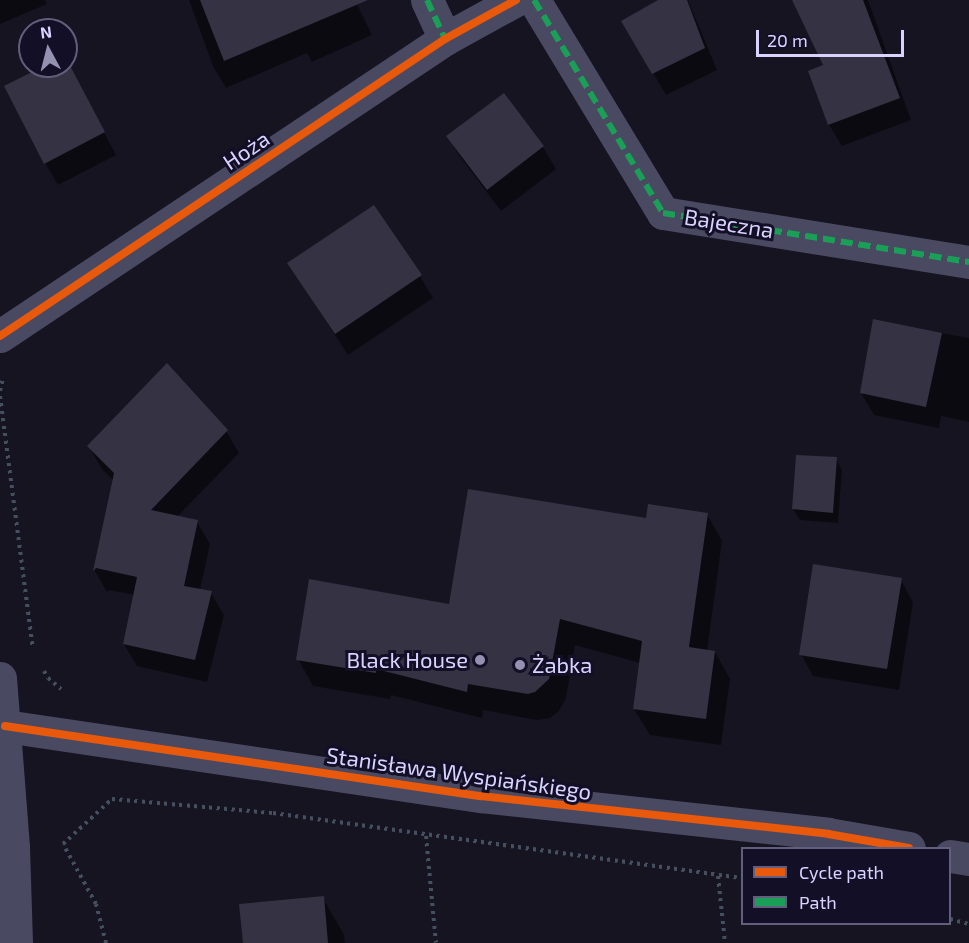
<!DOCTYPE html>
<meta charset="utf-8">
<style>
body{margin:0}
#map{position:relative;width:969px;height:943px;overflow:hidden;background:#161421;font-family:"Exo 2",sans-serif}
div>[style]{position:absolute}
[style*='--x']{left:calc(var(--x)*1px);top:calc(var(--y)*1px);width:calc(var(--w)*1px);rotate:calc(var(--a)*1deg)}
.shadow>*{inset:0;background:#0007}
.building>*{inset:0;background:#343243}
.path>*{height:4px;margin-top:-2px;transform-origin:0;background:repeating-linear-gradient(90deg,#44505f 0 3px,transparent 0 7.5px)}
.minor>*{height:33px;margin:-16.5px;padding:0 16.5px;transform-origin:16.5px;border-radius:16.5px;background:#4a4962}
.quiet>*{height:6px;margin-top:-3px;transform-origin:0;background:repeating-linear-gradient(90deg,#1a9f57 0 12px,transparent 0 18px)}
.cycleway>*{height:8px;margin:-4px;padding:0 4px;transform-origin:4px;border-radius:4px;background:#e8590c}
.dots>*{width:16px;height:16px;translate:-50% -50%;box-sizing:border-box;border:3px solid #130f26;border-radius:50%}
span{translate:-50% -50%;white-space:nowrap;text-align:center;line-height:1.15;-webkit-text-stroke:6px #130f26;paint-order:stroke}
.street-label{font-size:22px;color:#d9d4ff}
.poi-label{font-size:22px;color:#d9d4ff}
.right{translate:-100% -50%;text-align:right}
.left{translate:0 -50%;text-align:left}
.legend{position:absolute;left:741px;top:847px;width:210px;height:78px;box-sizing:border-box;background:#130f26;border:2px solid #625e7d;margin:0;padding:8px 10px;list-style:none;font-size:18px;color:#d9d4ff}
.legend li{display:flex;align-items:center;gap:12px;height:30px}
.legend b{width:30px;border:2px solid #625e7d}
.north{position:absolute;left:18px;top:18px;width:60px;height:60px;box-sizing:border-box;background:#130f26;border:2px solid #625e7d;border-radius:50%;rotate:353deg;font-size:16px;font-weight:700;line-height:24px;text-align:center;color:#d9d4ff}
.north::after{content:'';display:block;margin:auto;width:21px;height:27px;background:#9591b1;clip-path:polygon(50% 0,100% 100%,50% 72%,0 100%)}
.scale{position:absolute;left:756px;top:30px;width:148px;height:27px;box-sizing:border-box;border:3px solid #d9d4ff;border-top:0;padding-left:8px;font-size:18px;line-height:21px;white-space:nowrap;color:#d9d4ff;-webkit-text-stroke:4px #130f26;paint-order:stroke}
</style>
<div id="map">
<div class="shadow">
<i style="clip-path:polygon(0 0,45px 0,47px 4px,0 24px)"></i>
<i style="clip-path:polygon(189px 0,355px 0,372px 35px,312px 62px,307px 53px,226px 88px,213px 66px)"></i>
<i style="clip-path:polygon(661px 0,688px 0,717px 70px,666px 95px,623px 22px)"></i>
<i style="clip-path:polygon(793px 0,868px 0,911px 120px,842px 146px,829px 125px,825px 66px)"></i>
<i style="clip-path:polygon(66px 60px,116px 155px,58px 185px,45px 163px,47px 66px,66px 66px)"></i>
<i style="clip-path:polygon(448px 137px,543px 147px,556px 169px,501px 211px,461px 158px)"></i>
<i style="clip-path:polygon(289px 264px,420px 276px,433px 298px,348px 355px)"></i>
<i style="clip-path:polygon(874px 321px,969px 338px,969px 422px,941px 416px,939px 428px,874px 415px,861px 393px)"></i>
<i style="clip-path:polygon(226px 431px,239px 453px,177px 517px,197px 522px,210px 544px,200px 590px,211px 593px,224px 615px,207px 682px,137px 666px,124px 644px,135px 595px,109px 590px,107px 592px,95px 571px,114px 481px,102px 469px,89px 447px)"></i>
<i style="clip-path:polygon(836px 459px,842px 470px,838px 523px,800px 520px,793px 509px)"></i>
<i style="clip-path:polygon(707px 514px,722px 541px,707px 651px,715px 652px,730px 679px,721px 745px,650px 735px,634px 709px,640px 663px,575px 645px,566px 698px,559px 711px,550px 718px,537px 720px,483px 710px,482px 718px,391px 695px,390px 699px,313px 686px,298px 659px,450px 606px,648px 520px)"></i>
<i style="clip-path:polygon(901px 580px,913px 602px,899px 690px,813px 676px,801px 654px)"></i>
<i style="clip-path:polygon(323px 898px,344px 935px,345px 943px,244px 943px)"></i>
</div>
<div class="building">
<i style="clip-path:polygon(200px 0,368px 0,224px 61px)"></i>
<i style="clip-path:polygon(658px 0,687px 0,705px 48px,652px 74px,621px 21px)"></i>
<i style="clip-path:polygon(792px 0,863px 0,900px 98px,828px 125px,808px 71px,823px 65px)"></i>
<i style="clip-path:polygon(66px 58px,105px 132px,44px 164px,4px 86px,44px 66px,66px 66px)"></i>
<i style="clip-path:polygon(504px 93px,544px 146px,487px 190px,446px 136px)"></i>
<i style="clip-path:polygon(374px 205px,422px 275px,335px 334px,287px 263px)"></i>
<i style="clip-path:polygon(873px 319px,942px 333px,926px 407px,860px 393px)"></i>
<i style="clip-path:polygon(167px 363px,228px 430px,151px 510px,198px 520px,184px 586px,212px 591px,195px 660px,123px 644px,137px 577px,96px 568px,93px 571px,114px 473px,87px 446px)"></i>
<i style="clip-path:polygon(796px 455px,837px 457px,833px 513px,792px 509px)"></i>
<i style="clip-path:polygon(468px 489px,646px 518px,648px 504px,708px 513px,689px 647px,715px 651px,706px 719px,633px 709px,642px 641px,560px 619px,549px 679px,535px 692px,528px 694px,468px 684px,467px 692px,376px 669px,376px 673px,296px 660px,309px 579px,449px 604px)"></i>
<i style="clip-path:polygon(813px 564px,902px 578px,887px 669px,799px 655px)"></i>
<i style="clip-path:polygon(324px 896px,328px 943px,243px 943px,239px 904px)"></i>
</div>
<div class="path">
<i style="--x:0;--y:391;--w:13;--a:-77"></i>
<i style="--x:0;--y:396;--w:255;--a:82.6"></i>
<i style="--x:44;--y:671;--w:8;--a:60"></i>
<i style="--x:48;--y:678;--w:17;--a:40"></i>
<i style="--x:426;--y:836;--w:107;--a:84.7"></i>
<i style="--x:718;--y:876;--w:67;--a:84"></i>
<i style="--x:950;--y:919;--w:20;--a:15"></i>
<i style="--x:106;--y:943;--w:40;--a:-104.4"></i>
<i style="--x:96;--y:904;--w:68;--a:-118.8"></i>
<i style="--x:63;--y:844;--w:67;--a:-42.6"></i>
<i style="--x:112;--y:799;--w:162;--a:5"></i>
<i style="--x:273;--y:813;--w:473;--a:7.9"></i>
</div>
<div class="minor">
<i style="--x:427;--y:0;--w:43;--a:65.2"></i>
<i style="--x:534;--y:0;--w:249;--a:58.8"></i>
<i style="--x:663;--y:213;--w:310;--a:9.1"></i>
<i style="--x:0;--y:336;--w:535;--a:-33.72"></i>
<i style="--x:445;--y:39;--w:81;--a:-28.8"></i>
<i style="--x:0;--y:678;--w:169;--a:85.6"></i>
<i style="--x:13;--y:847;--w:96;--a:88.2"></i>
<i style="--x:5;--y:726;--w:481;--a:8.4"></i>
<i style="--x:481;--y:796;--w:349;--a:6.2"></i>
<i style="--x:828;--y:834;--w:82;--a:9.8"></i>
<i style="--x:950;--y:856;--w:19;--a:9"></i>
</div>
<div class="quiet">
<i style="--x:427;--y:0;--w:43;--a:65.2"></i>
<i style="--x:534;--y:0;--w:249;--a:58.8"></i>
<i style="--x:663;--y:213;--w:310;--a:9.1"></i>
</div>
<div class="cycleway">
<i style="--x:0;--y:336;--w:535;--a:-33.72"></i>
<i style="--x:445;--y:39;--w:81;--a:-28.8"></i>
<i style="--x:5;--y:726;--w:481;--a:8.4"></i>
<i style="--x:481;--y:796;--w:349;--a:6.2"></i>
<i style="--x:828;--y:834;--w:82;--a:9.8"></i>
</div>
<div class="dots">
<i style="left:480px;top:660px;background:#9591b1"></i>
<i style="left:520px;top:665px;background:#9591b1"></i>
</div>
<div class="street-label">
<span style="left:246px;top:150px;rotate:-34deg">Hoża</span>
<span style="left:729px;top:223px;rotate:9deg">Bajeczna</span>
<span style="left:459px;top:773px;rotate:8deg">Stanisława Wyspiańskiego</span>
</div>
<div class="poi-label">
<span class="right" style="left:468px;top:660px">Black House</span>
<span class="left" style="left:532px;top:665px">Żabka</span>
</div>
<ul class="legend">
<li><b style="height:8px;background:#e8590c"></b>Cycle path</li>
<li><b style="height:8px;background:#1a9f57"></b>Path</li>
</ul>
<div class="north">N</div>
<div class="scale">20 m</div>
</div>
